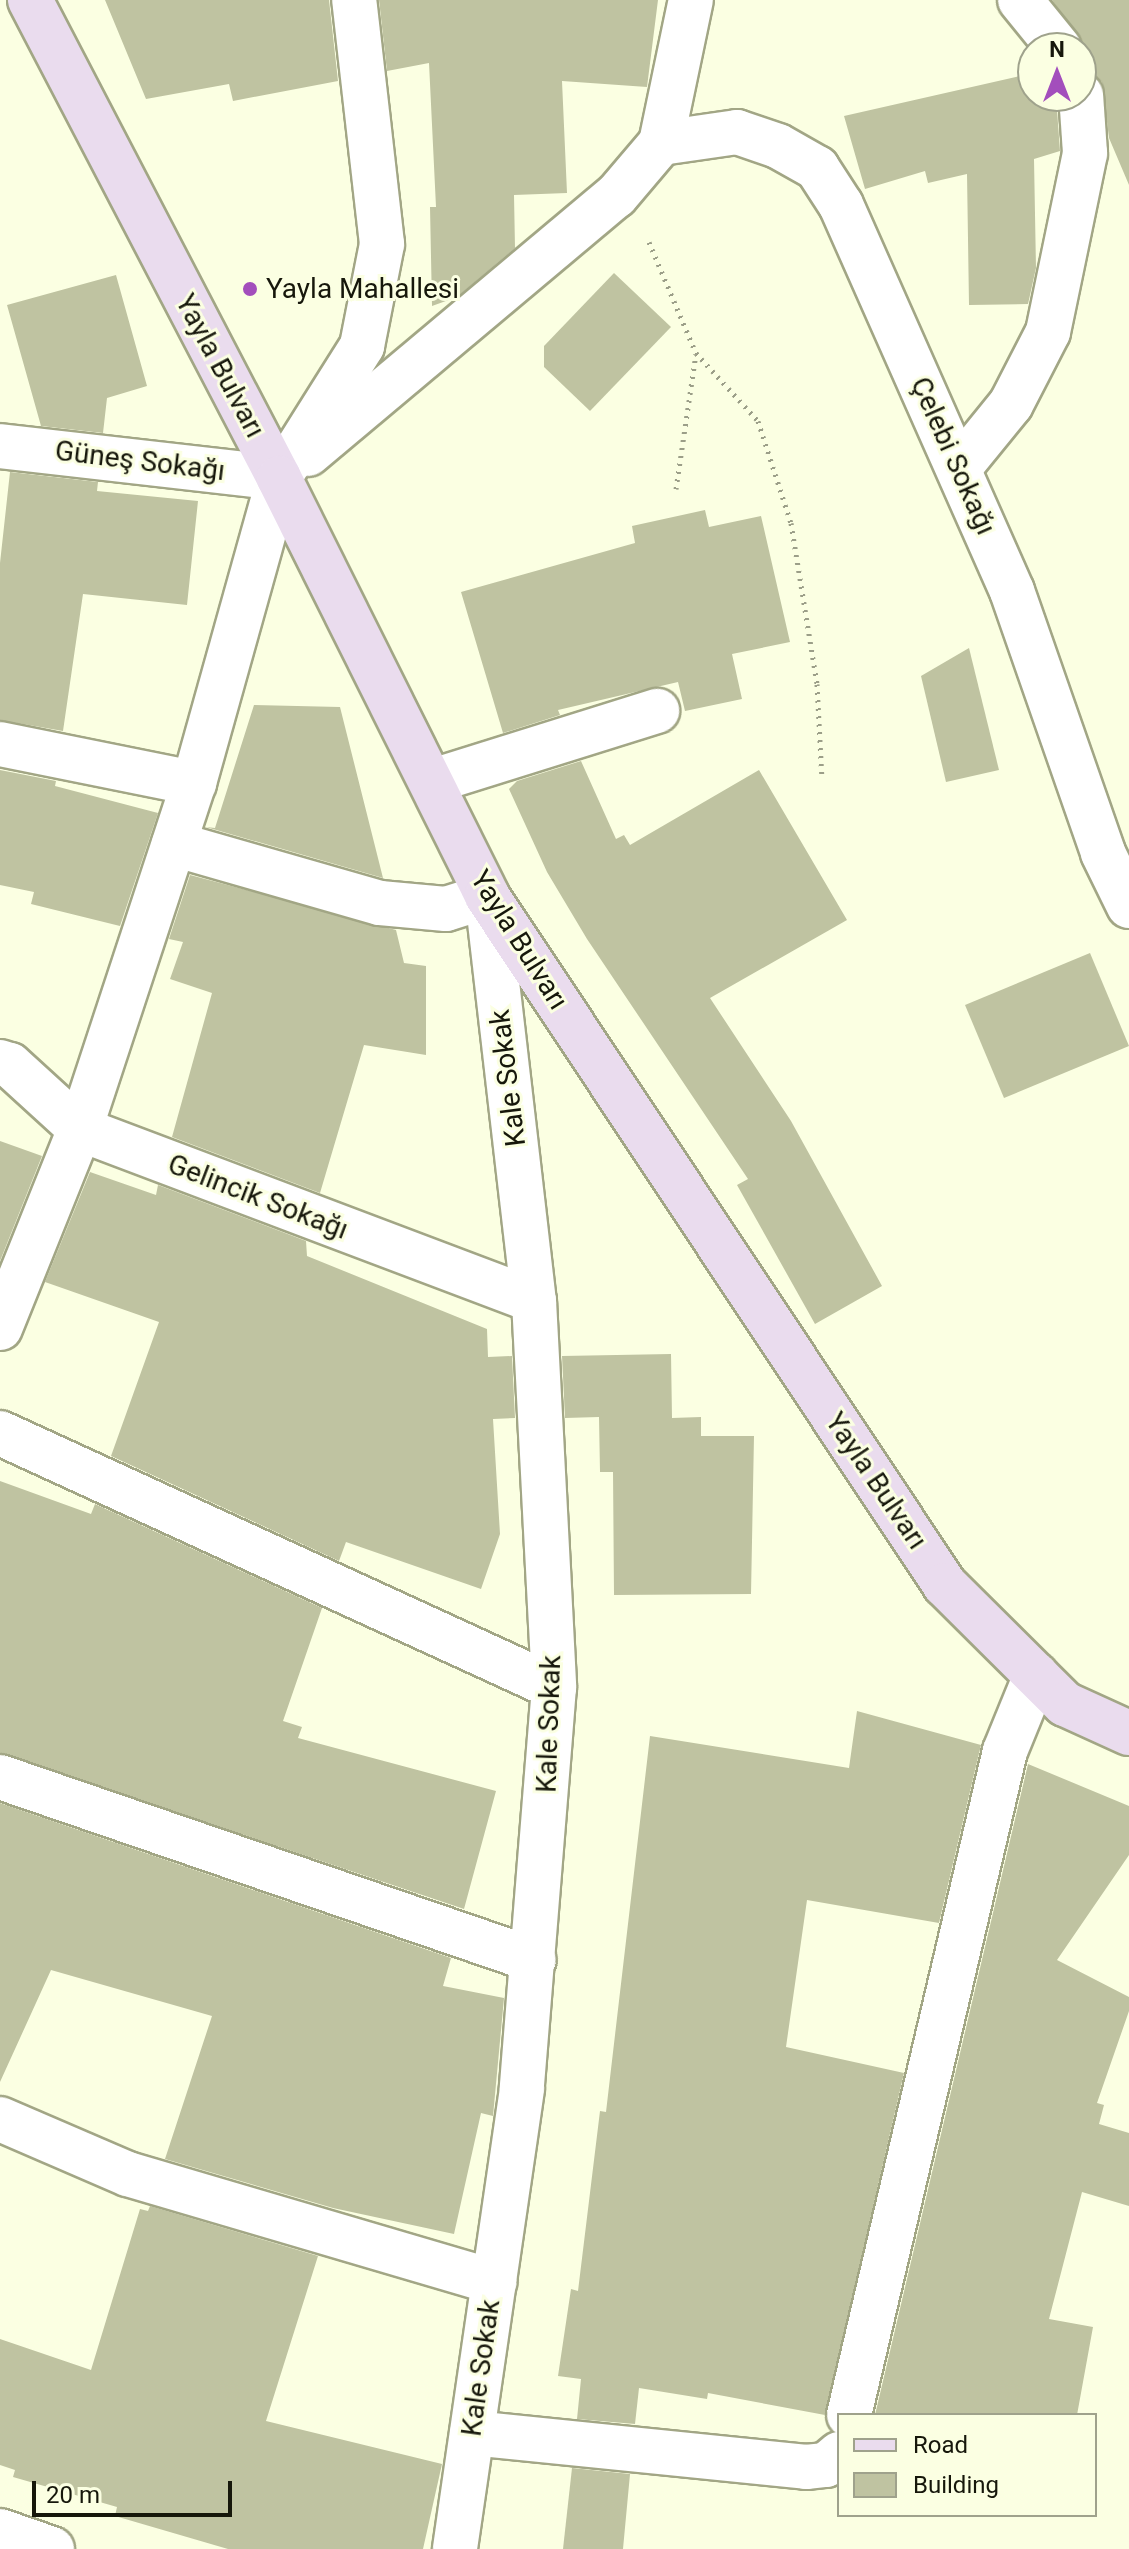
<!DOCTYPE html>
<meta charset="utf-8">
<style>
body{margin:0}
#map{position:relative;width:1129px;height:2549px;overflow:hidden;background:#fbffe2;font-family:Roboto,sans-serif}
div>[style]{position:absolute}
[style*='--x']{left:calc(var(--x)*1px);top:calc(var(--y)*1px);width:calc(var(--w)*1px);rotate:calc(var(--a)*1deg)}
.building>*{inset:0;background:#bfc3a1}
.path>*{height:5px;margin-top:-2.5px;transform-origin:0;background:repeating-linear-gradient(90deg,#9b9e88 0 2px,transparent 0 8px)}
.roads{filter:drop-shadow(2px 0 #a2a685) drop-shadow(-2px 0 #a2a685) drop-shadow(0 2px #a2a685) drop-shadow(0 -2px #a2a685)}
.street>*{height:44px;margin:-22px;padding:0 22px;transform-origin:22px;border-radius:22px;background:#fff}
.secondary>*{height:44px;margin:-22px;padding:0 22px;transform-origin:22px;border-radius:22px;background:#eadcee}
.dots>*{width:22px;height:22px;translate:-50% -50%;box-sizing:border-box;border:4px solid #fbffe2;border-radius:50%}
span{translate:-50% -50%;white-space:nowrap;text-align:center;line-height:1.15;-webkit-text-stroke:6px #fbffe2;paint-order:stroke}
.poi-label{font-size:28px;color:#16170b}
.left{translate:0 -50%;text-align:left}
.street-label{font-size:28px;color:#16170b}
.legend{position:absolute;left:837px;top:2413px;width:260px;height:104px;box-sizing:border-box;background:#fbffe2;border:2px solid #9fa28c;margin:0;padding:10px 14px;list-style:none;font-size:24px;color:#16170b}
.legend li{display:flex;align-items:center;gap:16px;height:40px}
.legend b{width:40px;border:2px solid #9fa28c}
.north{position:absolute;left:1017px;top:32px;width:80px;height:80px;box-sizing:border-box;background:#fbffe2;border:2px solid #9fa28c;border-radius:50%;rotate:0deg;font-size:22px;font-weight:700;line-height:32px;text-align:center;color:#16170b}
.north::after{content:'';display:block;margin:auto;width:28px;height:36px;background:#a34ebc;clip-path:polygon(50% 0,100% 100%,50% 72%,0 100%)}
.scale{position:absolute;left:32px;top:2481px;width:200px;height:36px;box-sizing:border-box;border:4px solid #16170b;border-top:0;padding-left:10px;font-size:24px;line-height:28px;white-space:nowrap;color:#16170b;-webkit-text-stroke:6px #fbffe2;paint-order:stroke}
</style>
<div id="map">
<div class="building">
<i style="clip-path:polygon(105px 0,329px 0,338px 81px,233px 101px,229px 84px,146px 99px)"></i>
<i style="clip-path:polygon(379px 0,658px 0,647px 87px,562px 81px,567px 193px,514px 195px,515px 248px,457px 297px,432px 306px,430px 207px,436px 207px,429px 63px,387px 71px)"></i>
<i style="clip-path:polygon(1052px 0,1129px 0,1129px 185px,1109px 138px,1102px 82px,1081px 70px,1083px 43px)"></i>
<i style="clip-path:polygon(1033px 73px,1033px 96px,1056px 96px,1060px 151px,1034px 159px,1036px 268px,1028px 304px,969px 305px,967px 174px,928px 183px,925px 171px,865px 189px,844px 116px)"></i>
<i style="clip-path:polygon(614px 273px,671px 327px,590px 411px,544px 367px,544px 346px)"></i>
<i style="clip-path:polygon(116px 275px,147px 386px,107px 398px,103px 433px,41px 426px,7px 305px)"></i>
<i style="clip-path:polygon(10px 472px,98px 482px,97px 491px,198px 501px,187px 605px,83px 594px,63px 731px,0 720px,0 563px)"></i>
<i style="clip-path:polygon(705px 510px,709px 527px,761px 516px,790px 642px,732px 654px,742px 699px,685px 711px,678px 682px,558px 710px,560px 715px,503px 733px,461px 592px,635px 543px,632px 526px)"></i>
<i style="clip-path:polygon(969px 648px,999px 770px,946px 782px,921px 676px)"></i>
<i style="clip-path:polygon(254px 705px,340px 707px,383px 878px,206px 827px,215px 828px)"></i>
<i style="clip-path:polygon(581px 761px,616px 839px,624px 835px,630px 845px,759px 770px,847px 920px,710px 998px,791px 1121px,882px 1286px,815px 1324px,737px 1185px,748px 1179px,587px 939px,547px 872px,509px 789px,517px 781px)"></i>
<i style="clip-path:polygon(0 770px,56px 781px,55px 786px,158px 813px,120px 926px,31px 904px,34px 892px,0 885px)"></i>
<i style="clip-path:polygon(190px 875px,396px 930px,404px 963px,426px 966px,426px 1055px,364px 1045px,320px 1193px,172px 1137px,212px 993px,170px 979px,183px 942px,169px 939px)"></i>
<i style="clip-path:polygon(1090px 953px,1129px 1046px,1004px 1098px,965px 1005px)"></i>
<i style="clip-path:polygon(0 1141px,42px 1156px,0 1261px)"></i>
<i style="clip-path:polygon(90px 1172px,156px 1195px,158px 1185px,306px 1241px,307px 1256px,487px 1329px,488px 1357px,512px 1356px,515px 1418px,493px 1419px,500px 1534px,481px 1589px,346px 1542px,339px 1561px,111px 1456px,159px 1322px,45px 1282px)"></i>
<i style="clip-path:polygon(671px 1354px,672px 1418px,701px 1417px,701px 1436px,754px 1436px,751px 1594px,614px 1595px,613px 1472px,600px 1472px,599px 1417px,565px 1418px,562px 1356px)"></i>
<i style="clip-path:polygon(0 1481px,91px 1514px,95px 1504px,322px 1608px,283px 1721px,302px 1727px,298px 1738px,496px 1791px,464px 1909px,0 1753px)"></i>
<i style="clip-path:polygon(857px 1711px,981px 1745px,939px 1923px,807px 1900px,786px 2047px,904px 2073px,825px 2415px,708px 2393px,707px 2399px,639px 2388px,635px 2424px,577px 2419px,581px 2379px,558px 2376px,571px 2289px,578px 2291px,600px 2111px,606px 2112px,650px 1736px,849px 1768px)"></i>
<i style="clip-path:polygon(1028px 1764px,1129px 1806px,1129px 1855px,1057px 1960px,1129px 1997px,1129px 2011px,1097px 2103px,1104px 2105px,1099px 2124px,1129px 2133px,1129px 2206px,1082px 2192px,1049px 2319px,1093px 2327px,1077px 2415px,875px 2415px)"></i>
<i style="clip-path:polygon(0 1803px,451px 1958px,443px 1986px,504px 1998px,493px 2116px,481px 2113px,454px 2234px,333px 2208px,165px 2159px,212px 2016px,51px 1970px,0 2082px)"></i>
<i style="clip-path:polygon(150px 2206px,318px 2256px,266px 2421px,442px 2464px,423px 2549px,228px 2549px,115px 2516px,117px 2507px,13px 2477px,15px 2470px,0 2465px,0 2339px,91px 2370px,140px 2209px,148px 2211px)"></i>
<i style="clip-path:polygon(572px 2468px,630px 2474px,623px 2549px,563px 2549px)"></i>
</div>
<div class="path">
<i style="--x:649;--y:242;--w:121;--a:67.1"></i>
<i style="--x:696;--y:353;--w:92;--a:47.6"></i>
<i style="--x:758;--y:421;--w:107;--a:72.1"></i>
<i style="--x:791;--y:523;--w:163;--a:80.8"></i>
<i style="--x:817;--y:684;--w:94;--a:87"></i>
<i style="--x:676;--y:489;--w:136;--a:-81.6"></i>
</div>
<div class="roads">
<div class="street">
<i style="--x:1020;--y:0;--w:62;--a:50.9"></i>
<i style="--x:661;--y:143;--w:77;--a:-8.2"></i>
<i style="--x:737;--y:132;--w:43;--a:18.9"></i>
<i style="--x:778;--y:146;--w:45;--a:29.4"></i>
<i style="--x:817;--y:168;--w:44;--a:57"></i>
<i style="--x:841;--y:205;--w:422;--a:66.1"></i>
<i style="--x:1012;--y:591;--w:277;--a:70.8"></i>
<i style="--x:1103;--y:853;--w:59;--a:63.9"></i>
<i style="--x:0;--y:446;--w:281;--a:6.5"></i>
<i style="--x:308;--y:454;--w:402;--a:-40"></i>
<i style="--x:616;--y:196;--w:70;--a:-49.7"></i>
<i style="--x:661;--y:143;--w:146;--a:-78.2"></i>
<i style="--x:959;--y:468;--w:82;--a:-50.9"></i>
<i style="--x:1011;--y:404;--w:81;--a:-62.8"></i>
<i style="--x:1048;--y:332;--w:183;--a:-78.3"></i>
<i style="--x:1085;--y:153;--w:58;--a:-93.9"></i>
<i style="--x:0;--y:744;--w:198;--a:11.4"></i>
<i style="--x:433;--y:781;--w:235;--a:-17.4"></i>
<i style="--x:174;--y:844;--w:214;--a:16"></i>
<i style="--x:380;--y:903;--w:66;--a:5.2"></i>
<i style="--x:446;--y:909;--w:43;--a:-17.6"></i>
<i style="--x:487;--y:896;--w:408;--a:83.4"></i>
<i style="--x:534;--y:1301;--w:387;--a:87"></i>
<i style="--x:554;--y:1687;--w:403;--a:94.6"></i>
<i style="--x:522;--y:2089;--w:465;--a:98.3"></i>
<i style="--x:0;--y:1062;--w:10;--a:17"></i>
<i style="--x:10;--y:1065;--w:95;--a:42.4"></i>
<i style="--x:80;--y:1129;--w:485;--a:20.7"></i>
<i style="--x:0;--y:1328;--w:214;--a:-68.1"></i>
<i style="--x:80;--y:1129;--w:364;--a:-71.8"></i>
<i style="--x:194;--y:783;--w:317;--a:-74.4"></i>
<i style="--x:279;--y:478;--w:156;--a:-57.8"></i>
<i style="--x:362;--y:346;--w:104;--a:-78.9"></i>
<i style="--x:382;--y:244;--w:246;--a:-96.5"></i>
<i style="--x:0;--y:1433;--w:609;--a:24.63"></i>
<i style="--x:0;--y:1777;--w:564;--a:18.92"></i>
<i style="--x:0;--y:2119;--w:139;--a:23.3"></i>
<i style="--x:128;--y:2174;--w:382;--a:16.4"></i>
<i style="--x:849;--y:2415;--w:682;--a:-76.78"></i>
<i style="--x:1005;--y:1751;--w:82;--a:-67.8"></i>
<i style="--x:472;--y:2433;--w:336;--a:5.8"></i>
<i style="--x:806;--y:2467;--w:20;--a:-6"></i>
<i style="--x:826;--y:2465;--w:17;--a:-40"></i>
<i style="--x:0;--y:2531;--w:55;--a:19.1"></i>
</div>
<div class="secondary">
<i style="--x:30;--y:0;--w:539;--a:62.48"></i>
<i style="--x:279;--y:478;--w:467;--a:63.5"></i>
<i style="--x:487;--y:896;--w:827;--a:56.39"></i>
<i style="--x:945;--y:1585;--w:169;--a:44.8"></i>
<i style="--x:1065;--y:1704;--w:70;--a:24.4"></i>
</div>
</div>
<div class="dots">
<i style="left:250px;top:289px;background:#a34ebc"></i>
</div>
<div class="poi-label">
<span class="left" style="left:266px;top:289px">Yayla Mahallesi</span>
</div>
<div class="street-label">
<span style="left:220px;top:366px;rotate:62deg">Yayla Bulvarı</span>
<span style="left:953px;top:456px;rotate:66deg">Çelebi Sokağı</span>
<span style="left:140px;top:461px;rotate:7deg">Güneş Sokağı</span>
<span style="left:519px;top:940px;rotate:58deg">Yayla Bulvarı</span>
<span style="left:508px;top:1078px;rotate:-97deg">Kale Sokak</span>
<span style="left:258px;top:1197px;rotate:21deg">Gelincik Sokağı</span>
<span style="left:876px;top:1481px;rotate:56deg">Yayla Bulvarı</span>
<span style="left:549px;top:1724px;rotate:-88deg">Kale Sokak</span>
<span style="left:481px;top:2368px;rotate:-82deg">Kale Sokak</span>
</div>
<ul class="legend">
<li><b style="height:10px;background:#eadcee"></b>Road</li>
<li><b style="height:22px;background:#bfc3a1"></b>Building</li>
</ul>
<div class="north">N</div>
<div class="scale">20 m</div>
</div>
